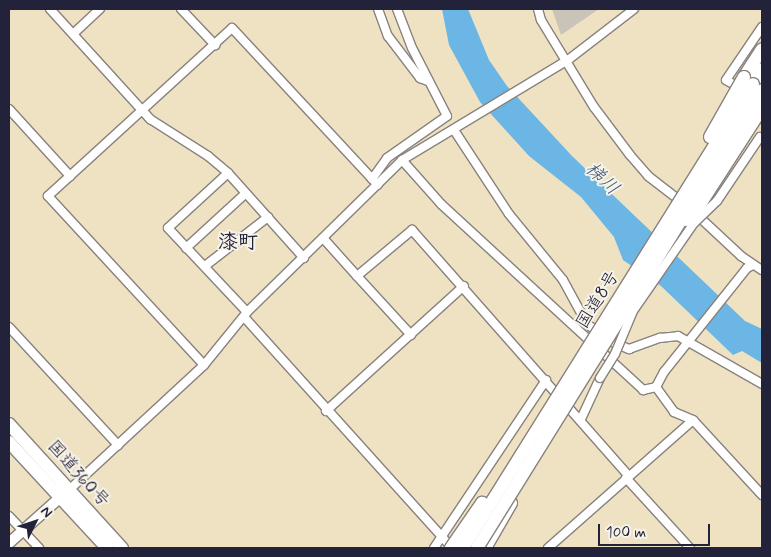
<!DOCTYPE html>
<meta charset="utf-8">
<style>
body{margin:0}
#map{position:relative;width:771px;height:557px;overflow:hidden;background:#eee2c3;font-family:Mynerve,"Klee One",sans-serif}
div>[style]{position:absolute}
[style*='--x']{left:calc(var(--x)*1px);top:calc(var(--y)*1px);width:calc(var(--w)*1px);rotate:calc(var(--a)*1deg)}
.industrial>*{inset:0;background:#cac3b8}
.water>*{inset:0;background:#6bb6e4}
.roads{filter:drop-shadow(1px 0 #88827f) drop-shadow(-1px 0 #88827f) drop-shadow(0 1px #88827f) drop-shadow(0 -1px #88827f)}
.minor>*{height:8px;margin:-4px;padding:0 4px;transform-origin:4px;border-radius:4px;background:#fff}
.secondary>*{height:10px;margin:-5px;padding:0 5px;transform-origin:5px;border-radius:5px;background:#fff}
.trunk>*{height:12px;margin:-6px;padding:0 6px;transform-origin:6px;border-radius:6px;background:#fff}
.bridges{filter:drop-shadow(1px 0 #88827f) drop-shadow(-1px 0 #88827f) drop-shadow(0 1px #88827f) drop-shadow(0 -1px #88827f)}
.minor-bridge>*{height:8px;margin:-4px;padding:0 4px;transform-origin:4px;border-radius:4px;background:#fff}
.trunk-bridge>*{height:12px;margin:-6px;padding:0 6px;transform-origin:6px;border-radius:6px;background:#fff}
span{translate:-50% -50%;white-space:nowrap;text-align:center;line-height:1.15;-webkit-text-stroke:4px #f7f3e8;paint-order:stroke}
.street-label{font-size:18px;color:#22223b}
.water-label{font-size:19px;color:#3c5676;font-style:italic}
.quarter-label{font-size:20px;color:#22223b;font-weight:700}
.frame{position:absolute;inset:0;border:10px solid #22223b;pointer-events:none}
.north{position:absolute;left:10px;top:497px;width:50px;height:50px;-webkit-text-stroke:4px #f7f3e8;paint-order:stroke;rotate:49deg;font-size:14px;font-weight:700;line-height:20px;text-align:center;color:#22223b}
.north::after{content:'';display:block;margin:auto;width:18px;height:22px;background:#22223b;clip-path:polygon(50% 0,100% 100%,50% 72%,0 100%)}
.scale{position:absolute;left:598px;top:524px;width:112px;height:22px;box-sizing:border-box;border:2px solid #22223b;border-top:0;padding-left:6px;font-size:15px;line-height:18px;white-space:nowrap;color:#22223b;-webkit-text-stroke:4px #f7f3e8;paint-order:stroke}
</style>
<div id="map">
<div class="industrial">
<i style="clip-path:polygon(552px 9px,599px 9px,561px 35px)"></i>
</div>
<div class="water">
<i style="clip-path:polygon(442px 9px,468px 9px,489px 60px,507px 86px,572px 156px,745px 321px,762px 329px,762px 363px,742px 351px,733px 355px,661px 286px,623px 260px,614px 237px,581px 197px,529px 156px,480px 102px,449px 45px)"></i>
</div>
<div class="roads">
<div class="minor">
<i style="--x:50;--y:9;--w:149;--a:47.7"></i>
<i style="--x:150;--y:119;--w:69;--a:32.5"></i>
<i style="--x:208;--y:156;--w:26;--a:40"></i>
<i style="--x:228;--y:173;--w:114;--a:48.2"></i>
<i style="--x:181;--y:9;--w:50;--a:46.6"></i>
<i style="--x:378;--y:9;--w:29;--a:70"></i>
<i style="--x:388;--y:36;--w:53;--a:52.7"></i>
<i style="--x:420;--y:78;--w:9;--a:21"></i>
<i style="--x:538;--y:9;--w:11;--a:75"></i>
<i style="--x:541;--y:20;--w:102;--a:58.7"></i>
<i style="--x:594;--y:107;--w:60;--a:53.1"></i>
<i style="--x:630;--y:155;--w:28;--a:49"></i>
<i style="--x:648;--y:176;--w:44;--a:37.6"></i>
<i style="--x:73;--y:34;--w:37;--a:-43"></i>
<i style="--x:735;--y:85;--w:10;--a:-151"></i>
<i style="--x:726;--y:80;--w:64;--a:-55.8"></i>
<i style="--x:9;--y:109;--w:91;--a:47.7"></i>
<i style="--x:454;--y:130;--w:100;--a:56.8"></i>
<i style="--x:509;--y:214;--w:85;--a:50.7"></i>
<i style="--x:563;--y:280;--w:50;--a:61.4"></i>
<i style="--x:587;--y:324;--w:29;--a:36"></i>
<i style="--x:610;--y:341;--w:21;--a:23"></i>
<i style="--x:629;--y:349;--w:33;--a:-20"></i>
<i style="--x:660;--y:338;--w:18;--a:-6"></i>
<i style="--x:678;--y:336;--w:97;--a:29.7"></i>
<i style="--x:402;--y:160;--w:59;--a:48.4"></i>
<i style="--x:441;--y:204;--w:275;--a:42.6"></i>
<i style="--x:643;--y:390;--w:13;--a:-13"></i>
<i style="--x:228;--y:173;--w:81;--a:137.5"></i>
<i style="--x:168;--y:228;--w:115;--a:46.8"></i>
<i style="--x:372;--y:179;--w:26;--a:-54"></i>
<i style="--x:387;--y:158;--w:73;--a:-35"></i>
<i style="--x:447;--y:116;--w:76;--a:-117.2"></i>
<i style="--x:412;--y:48;--w:42;--a:-111"></i>
<i style="--x:696;--y:214;--w:62;--a:43"></i>
<i style="--x:741;--y:256;--w:25;--a:34"></i>
<i style="--x:323;--y:238;--w:51;--a:48.2"></i>
<i style="--x:357;--y:276;--w:72;--a:-39.9"></i>
<i style="--x:412;--y:230;--w:327;--a:48.6"></i>
<i style="--x:186;--y:248;--w:81;--a:-42.5"></i>
<i style="--x:205;--y:266;--w:80;--a:-37.9"></i>
<i style="--x:357;--y:276;--w:80;--a:47.5"></i>
<i style="--x:245;--y:318;--w:309;--a:48"></i>
<i style="--x:9;--y:327;--w:161;--a:47.3"></i>
<i style="--x:204;--y:365;--w:230;--a:-132.7"></i>
<i style="--x:48;--y:196;--w:249;--a:-42.4"></i>
<i style="--x:232;--y:28;--w:214;--a:47.1"></i>
<i style="--x:656;--y:387;--w:17;--a:-62"></i>
<i style="--x:664;--y:372;--w:133;--a:-51.4"></i>
<i style="--x:747;--y:268;--w:7;--a:-27"></i>
<i style="--x:656;--y:387;--w:31;--a:54"></i>
<i style="--x:674;--y:412;--w:21;--a:23"></i>
<i style="--x:693;--y:420;--w:102;--a:47.4"></i>
<i style="--x:326;--y:411;--w:186;--a:-42.2"></i>
<i style="--x:581;--y:419;--w:45;--a:-65.1"></i>
<i style="--x:626;--y:478;--w:95;--a:47.6"></i>
<i style="--x:69;--y:490;--w:184;--a:-42.8"></i>
<i style="--x:204;--y:365;--w:68;--a:-50.9"></i>
<i style="--x:247;--y:312;--w:217;--a:-44.4"></i>
<i style="--x:402;--y:160;--w:194;--a:-31.1"></i>
<i style="--x:568;--y:60;--w:83;--a:-37.7"></i>
<i style="--x:9;--y:516;--w:44;--a:46.8"></i>
<i style="--x:434;--y:548;--w:202;--a:-56.3"></i>
<i style="--x:548;--y:548;--w:193;--a:-41.4"></i>
</div>
<div class="secondary">
<i style="--x:9;--y:543;--w:74;--a:-41.7"></i>
</div>
<div class="trunk">
<i style="--x:744;--y:77;--w:33;--a:-57"></i>
<i style="--x:753;--y:84;--w:17;--a:-59"></i>
<i style="--x:9;--y:424;--w:168;--a:47.7"></i>
<i style="--x:9;--y:442;--w:144;--a:47.2"></i>
<i style="--x:485;--y:548;--w:52;--a:-60"></i>
</div>
</div>
<div class="bridges">
<div class="minor-bridge">
<i style="--x:600;--y:378;--w:28;--a:-58"></i>
<i style="--x:615;--y:354;--w:47;--a:-67.3"></i>
<i style="--x:633;--y:311;--w:107;--a:-55.3"></i>
<i style="--x:694;--y:223;--w:32;--a:-44"></i>
<i style="--x:717;--y:201;--w:77;--a:-56.1"></i>
</div>
<div class="trunk-bridge">
<i style="--x:710;--y:137;--w:69;--a:-60.5"></i>
<i style="--x:685;--y:220;--w:16;--a:-43"></i>
<i style="--x:697;--y:209;--w:120;--a:-57.2"></i>
<i style="--x:451;--y:548;--w:55;--a:-55.4"></i>
<i style="--x:463;--y:548;--w:547;--a:-57.99"></i>
<i style="--x:477;--y:548;--w:539;--a:-58.11"></i>
</div>
</div>
<div class="street-label">
<span style="left:598px;top:300px;rotate:-58deg">国道8号</span>
<span style="left:78px;top:474px;rotate:48deg">国道360号</span>
</div>
<div class="water-label">
<span style="left:602px;top:179px;rotate:43deg">梯川</span>
</div>
<div class="quarter-label">
<span style="left:238px;top:242px">漆町</span>
</div>
<div class="frame"></div>
<div class="north">N</div>
<div class="scale">100 m</div>
</div>
